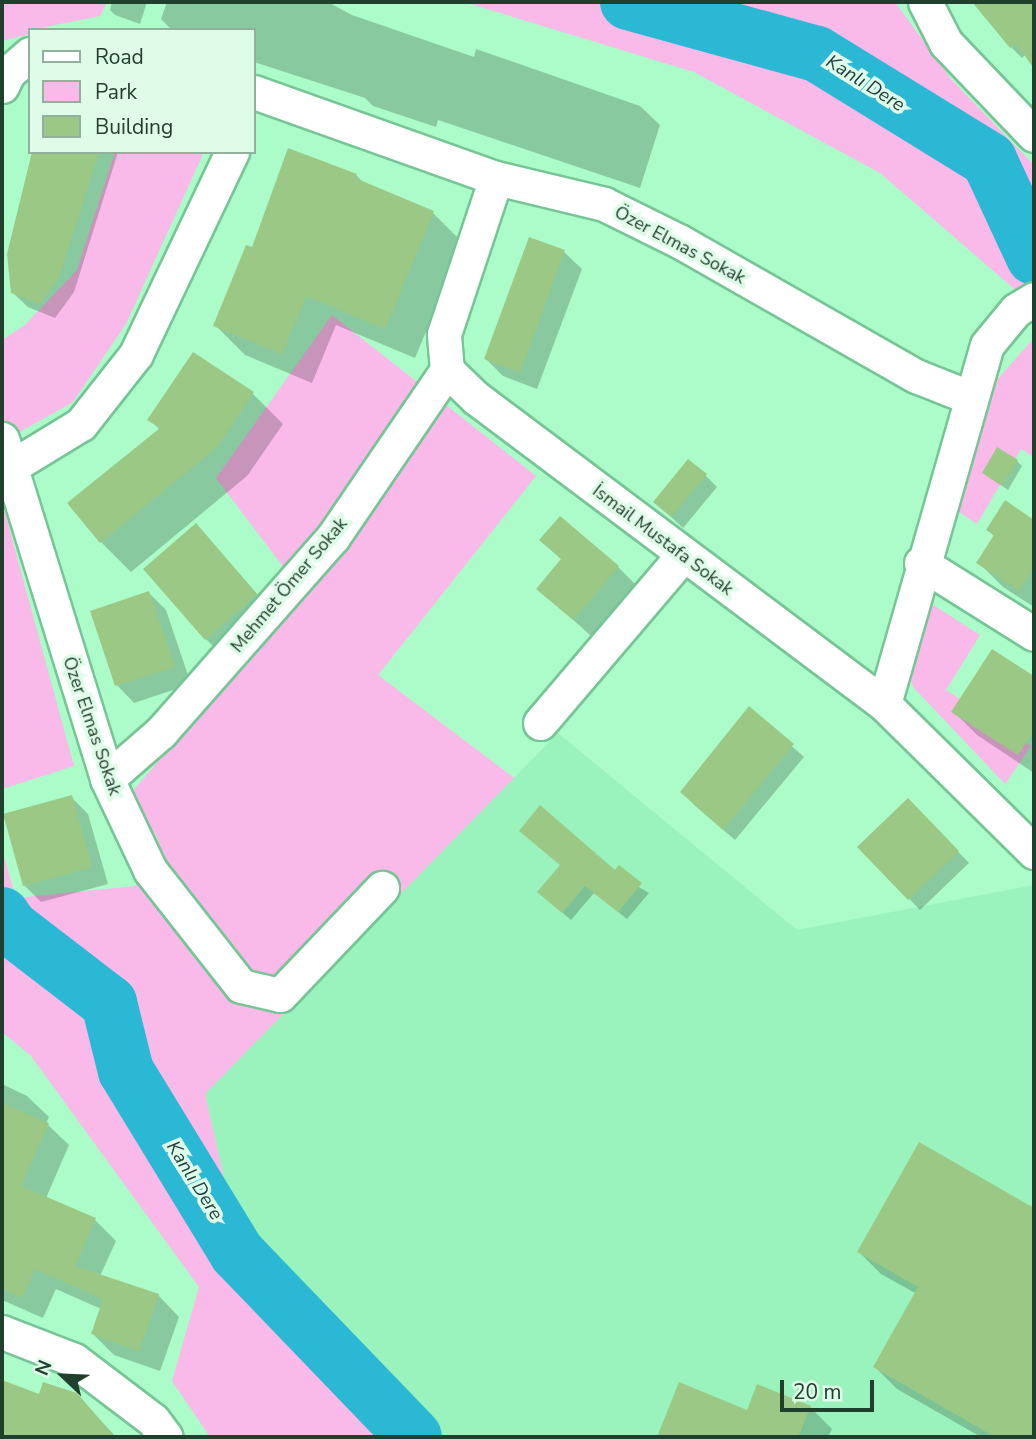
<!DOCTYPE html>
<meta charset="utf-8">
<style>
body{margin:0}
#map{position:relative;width:1036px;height:1439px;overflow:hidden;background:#acfcc9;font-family:"Nunito Sans",sans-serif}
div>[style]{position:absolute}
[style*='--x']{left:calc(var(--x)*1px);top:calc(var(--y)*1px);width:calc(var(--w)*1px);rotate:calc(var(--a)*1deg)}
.built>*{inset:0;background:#9af3bc}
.green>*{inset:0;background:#f9b9e9}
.shadow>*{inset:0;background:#0003}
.river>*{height:56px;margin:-28px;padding:0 28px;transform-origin:28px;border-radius:28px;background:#2bb8d5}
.building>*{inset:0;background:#9bc985}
.roads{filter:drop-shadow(2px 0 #76c595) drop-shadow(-2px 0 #76c595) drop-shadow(0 2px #76c595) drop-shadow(0 -2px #76c595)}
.minor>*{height:33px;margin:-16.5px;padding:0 16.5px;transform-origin:16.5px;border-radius:16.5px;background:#fff}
span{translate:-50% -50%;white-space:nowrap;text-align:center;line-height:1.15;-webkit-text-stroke:7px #defce8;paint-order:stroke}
.street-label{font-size:18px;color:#20402d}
.water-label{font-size:19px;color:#1e3a41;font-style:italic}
.frame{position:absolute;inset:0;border:4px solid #20402d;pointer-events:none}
.legend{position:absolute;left:28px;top:28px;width:228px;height:126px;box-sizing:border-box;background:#defce8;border:2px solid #92b19d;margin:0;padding:9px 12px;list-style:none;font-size:21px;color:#20402d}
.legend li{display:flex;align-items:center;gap:14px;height:35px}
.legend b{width:35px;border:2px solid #92b19d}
.north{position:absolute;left:28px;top:1341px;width:70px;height:70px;-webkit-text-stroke:5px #defce8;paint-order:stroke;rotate:293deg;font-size:19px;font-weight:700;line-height:28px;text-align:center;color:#20402d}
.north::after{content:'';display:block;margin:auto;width:24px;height:32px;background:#20402d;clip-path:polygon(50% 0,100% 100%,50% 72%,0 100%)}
.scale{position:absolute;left:780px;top:1380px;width:94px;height:32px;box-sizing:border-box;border:4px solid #20402d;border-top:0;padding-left:9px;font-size:21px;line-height:24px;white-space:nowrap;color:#20402d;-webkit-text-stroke:5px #defce8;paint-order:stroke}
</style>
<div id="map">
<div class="built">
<i style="clip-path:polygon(558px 733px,797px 930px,1034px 885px,1034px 1437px,436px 1437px,235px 1227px,205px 1093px)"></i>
</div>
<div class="green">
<i style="clip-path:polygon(2px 2px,107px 2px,100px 16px,30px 30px,30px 34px,2px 41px)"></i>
<i style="clip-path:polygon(464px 2px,895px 2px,951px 79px,1034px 165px,1034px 306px,880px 173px,694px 72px)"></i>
<i style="clip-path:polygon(115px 152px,204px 152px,126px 324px,73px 402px,2px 442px,2px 340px,25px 325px,77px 270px)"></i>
<i style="clip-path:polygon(332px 315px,536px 476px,378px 675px,514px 778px,205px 1094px,235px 1227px,436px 1437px,210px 1437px,172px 1381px,199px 1287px,31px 1056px,2px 1032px,2px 850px,16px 898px,135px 886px,159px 841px,131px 793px,303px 593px,216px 478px)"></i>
<i style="clip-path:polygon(1034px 338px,1034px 457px,1021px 449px,977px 524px,956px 510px,995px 382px)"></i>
<i style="clip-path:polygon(2px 502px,74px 766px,2px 789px)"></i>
<i style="clip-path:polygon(927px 601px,980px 635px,946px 690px,1031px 746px,1005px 784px,913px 687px,909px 672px)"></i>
</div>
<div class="shadow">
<i style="clip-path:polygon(112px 2px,147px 2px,140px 24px,115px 15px,110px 10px)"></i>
<i style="clip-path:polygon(167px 2px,328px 2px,352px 15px,474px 57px,476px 49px,640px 106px,660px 125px,640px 188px,438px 120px,436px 127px,373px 106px,365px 98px,254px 62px,254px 30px,172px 30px,161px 19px)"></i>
<i style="clip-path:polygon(974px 2px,1034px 2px,1034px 66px,1026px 54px,1022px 58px,1011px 47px)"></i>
<i style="clip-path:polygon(36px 152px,118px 152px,74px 292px,55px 318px,28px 307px,12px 292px)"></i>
<i style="clip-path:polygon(356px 175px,365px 184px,433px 213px,463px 243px,415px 358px,336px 325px,312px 383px,245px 355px,215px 325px)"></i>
<i style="clip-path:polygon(530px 239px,564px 252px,582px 269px,537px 389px,503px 376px,486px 359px)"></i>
<i style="clip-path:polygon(253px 394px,283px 424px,247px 476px,131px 572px,101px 542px,160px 430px,150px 420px)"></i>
<i style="clip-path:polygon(1017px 461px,1022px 466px,1008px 490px,984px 473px)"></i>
<i style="clip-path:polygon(705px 475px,717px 487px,683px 528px,655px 502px)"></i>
<i style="clip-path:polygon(1005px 503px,1034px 522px,1034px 607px,1003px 587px,979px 563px,995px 537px,988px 530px)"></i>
<i style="clip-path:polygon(196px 525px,273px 612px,223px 656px,206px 639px)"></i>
<i style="clip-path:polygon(542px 540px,618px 567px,635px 584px,591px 636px,538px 588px,562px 560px)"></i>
<i style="clip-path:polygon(149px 593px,166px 610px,191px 684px,134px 703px,117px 685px)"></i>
<i style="clip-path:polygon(993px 651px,1034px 678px,1034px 773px,977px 735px,953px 711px)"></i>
<i style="clip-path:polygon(749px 708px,804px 757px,735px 840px,693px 804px)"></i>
<i style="clip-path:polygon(71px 797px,88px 814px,108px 884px,41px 902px,24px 885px)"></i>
<i style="clip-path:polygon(908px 800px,969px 863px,920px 910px,859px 847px)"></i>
<i style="clip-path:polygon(562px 866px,615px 873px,649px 893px,627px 919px,594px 893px,571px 920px,548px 900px)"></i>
<i style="clip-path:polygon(2px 1084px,27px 1096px,49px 1117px,46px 1123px,69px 1145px,46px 1198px,95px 1220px,116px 1241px,100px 1276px,158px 1295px,179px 1317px,160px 1371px,114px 1355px,93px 1334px,101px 1309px,56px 1289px,43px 1318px,2px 1300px)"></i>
<i style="clip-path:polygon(920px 1145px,1034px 1210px,1034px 1437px,981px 1437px,897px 1389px,875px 1367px,917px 1294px,881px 1274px,859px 1252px)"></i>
<i style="clip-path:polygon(2px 1382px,41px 1396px,76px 1394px,116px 1437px,2px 1437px)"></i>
<i style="clip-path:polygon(680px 1385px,748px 1412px,810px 1407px,832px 1429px,828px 1437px,659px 1437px)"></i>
</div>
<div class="river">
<i style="--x:628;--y:2;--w:196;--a:15.4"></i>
<i style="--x:817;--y:54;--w:202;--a:31.6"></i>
<i style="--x:989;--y:160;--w:107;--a:65.1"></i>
<i style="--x:2;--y:915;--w:14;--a:56"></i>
<i style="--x:10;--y:927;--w:125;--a:37.5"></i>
<i style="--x:109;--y:1003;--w:70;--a:76"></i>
<i style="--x:126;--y:1071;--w:213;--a:58.6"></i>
<i style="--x:237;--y:1253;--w:255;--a:46.1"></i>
</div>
<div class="building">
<i style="clip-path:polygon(972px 2px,1034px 2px,1034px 69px,1016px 43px,1010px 48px)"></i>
<i style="clip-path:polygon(288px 148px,357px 174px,355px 178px,434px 211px,385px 329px,306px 296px,282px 354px,213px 326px,246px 245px,252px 247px)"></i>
<i style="clip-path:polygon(32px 152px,99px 152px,59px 277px,40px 304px,11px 293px,7px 254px)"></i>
<i style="clip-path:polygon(529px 237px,565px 250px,520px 373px,484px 359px)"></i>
<i style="clip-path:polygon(193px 352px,254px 392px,217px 447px,100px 543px,67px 503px,160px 428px,147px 420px)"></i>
<i style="clip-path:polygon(997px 447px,1018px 460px,1002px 486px,982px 473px)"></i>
<i style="clip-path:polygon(688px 459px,707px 474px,671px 517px,653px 502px)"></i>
<i style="clip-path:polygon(1005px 500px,1034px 520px,1034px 568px,1019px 591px,976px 563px,994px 535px,986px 530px)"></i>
<i style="clip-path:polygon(560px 516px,619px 566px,573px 620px,536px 589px,561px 559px,539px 540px)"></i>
<i style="clip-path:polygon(196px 523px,257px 594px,205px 640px,143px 569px)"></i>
<i style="clip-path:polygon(149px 591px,175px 667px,115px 686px,90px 611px)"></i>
<i style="clip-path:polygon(992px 649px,1034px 676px,1034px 730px,1018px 755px,951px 712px)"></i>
<i style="clip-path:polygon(749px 706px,794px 744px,723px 830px,680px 792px)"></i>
<i style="clip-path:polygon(72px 795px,92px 867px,23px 886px,3px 814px)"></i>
<i style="clip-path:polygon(908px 798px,959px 851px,908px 900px,857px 847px)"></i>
<i style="clip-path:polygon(540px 805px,615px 870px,619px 865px,642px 883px,618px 912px,585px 886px,562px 913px,537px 892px,560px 865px,519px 831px)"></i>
<i style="clip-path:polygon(2px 1103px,49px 1123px,21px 1186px,96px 1218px,75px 1266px,159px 1294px,139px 1351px,91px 1334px,103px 1299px,35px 1269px,22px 1298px,2px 1289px)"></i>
<i style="clip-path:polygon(919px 1142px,1034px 1208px,1034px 1437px,995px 1437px,873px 1367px,918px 1287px,857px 1252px)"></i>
<i style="clip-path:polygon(2px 1380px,39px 1394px,43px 1382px,77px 1393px,115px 1437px,2px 1437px)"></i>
<i style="clip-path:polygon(679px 1382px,747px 1410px,757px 1384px,811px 1406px,798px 1437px,657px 1437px)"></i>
</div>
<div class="roads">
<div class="minor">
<i style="--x:925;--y:2;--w:46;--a:62.9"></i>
<i style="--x:946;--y:43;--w:127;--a:46.3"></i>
<i style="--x:2;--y:86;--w:14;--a:-65"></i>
<i style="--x:8;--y:73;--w:29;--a:-41"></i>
<i style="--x:254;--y:92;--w:257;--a:19.6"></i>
<i style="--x:496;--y:178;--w:111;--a:13.5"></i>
<i style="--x:604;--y:204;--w:84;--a:26.3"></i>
<i style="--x:679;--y:241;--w:273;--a:29.7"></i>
<i style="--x:916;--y:376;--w:57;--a:21.6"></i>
<i style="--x:447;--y:370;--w:40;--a:44"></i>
<i style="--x:476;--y:398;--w:510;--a:36.87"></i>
<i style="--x:884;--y:704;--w:211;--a:44.6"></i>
<i style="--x:447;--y:370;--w:36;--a:-95"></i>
<i style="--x:444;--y:334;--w:164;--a:-71.6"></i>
<i style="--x:2;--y:439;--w:356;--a:72.8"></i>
<i style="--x:107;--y:779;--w:101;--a:64.7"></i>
<i style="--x:150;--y:870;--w:147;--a:51.9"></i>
<i style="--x:241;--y:986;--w:40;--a:13"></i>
<i style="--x:280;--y:995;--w:148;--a:-46.4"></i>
<i style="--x:9;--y:468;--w:84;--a:-31.4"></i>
<i style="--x:81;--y:424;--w:89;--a:-51.8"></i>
<i style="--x:136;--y:354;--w:224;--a:-64.6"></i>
<i style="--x:921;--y:563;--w:133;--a:32.1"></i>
<i style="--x:884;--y:704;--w:373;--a:-74"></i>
<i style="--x:987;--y:345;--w:45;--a:-50.4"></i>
<i style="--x:1016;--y:310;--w:21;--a:-31"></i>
<i style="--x:540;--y:723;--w:221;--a:-49.6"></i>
<i style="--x:107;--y:779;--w:72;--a:-41"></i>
<i style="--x:161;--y:732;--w:260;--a:-48.6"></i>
<i style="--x:333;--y:537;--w:202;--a:-55.7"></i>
<i style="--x:2;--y:1332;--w:77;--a:21.3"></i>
<i style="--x:74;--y:1360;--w:99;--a:37.2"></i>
<i style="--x:153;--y:1420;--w:21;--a:53"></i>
</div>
</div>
<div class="street-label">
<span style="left:680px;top:245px;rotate:28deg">Özer Elmas Sokak</span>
<span style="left:663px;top:540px;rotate:37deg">İsmail Mustafa Sokak</span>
<span style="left:289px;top:585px;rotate:-50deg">Mehmet Ömer Sokak</span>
<span style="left:92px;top:726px;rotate:71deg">Özer Elmas Sokak</span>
</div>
<div class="water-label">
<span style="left:865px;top:84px;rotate:32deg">Kanlı Dere</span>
<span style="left:194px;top:1181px;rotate:58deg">Kanlı Dere</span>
</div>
<div class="frame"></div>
<ul class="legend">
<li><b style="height:9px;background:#fff"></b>Road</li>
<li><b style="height:19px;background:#f9b9e9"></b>Park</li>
<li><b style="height:19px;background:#9bc985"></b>Building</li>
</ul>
<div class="north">N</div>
<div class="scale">20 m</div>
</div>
